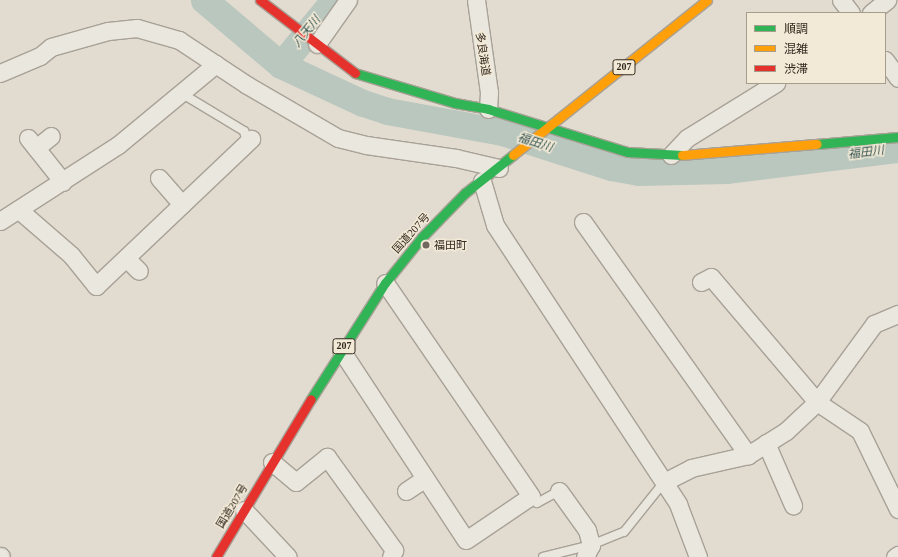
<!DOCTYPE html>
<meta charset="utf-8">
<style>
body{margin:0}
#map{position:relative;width:898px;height:557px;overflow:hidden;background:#e2dbcf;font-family:"Times New Roman","Noto Sans JP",serif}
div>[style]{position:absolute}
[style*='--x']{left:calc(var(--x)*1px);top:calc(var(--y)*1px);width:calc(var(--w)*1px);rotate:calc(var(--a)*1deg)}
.river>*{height:27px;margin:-13.5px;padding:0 13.5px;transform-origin:13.5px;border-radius:13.5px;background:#b9c7be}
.roads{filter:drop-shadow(1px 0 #a8a197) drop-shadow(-1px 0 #a8a197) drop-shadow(0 1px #a8a197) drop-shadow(0 -1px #a8a197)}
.lane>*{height:8px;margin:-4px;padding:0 4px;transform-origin:4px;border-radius:4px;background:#eae7df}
.street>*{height:17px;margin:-8.5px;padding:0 8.5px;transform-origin:8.5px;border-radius:8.5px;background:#eae7df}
.fast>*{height:9px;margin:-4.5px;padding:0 4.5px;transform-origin:4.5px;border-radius:4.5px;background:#30b455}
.slow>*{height:9px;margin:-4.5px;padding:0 4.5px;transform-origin:4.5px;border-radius:4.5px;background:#ff9f0a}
.jam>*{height:9px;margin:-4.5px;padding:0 4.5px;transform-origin:4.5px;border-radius:4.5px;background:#e5322d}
.dots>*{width:11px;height:11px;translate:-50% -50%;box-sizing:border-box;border:2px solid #f2e9d6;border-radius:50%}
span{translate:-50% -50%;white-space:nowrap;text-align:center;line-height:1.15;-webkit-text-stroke:3px #f2e9d6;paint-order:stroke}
.shield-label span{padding:1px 3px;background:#f2e9d6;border:1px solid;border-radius:3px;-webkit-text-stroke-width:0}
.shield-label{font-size:10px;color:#352a20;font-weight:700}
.street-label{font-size:11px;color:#352a20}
.poi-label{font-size:11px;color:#352a20}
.left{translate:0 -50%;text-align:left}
.water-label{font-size:12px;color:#315450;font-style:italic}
.legend{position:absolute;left:746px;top:12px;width:140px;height:72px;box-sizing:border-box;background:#f2e9d6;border:1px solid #a69d8d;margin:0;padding:5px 7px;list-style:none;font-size:12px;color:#352a20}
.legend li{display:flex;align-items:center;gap:8px;height:20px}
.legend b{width:20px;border:1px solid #a69d8d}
</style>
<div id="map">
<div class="river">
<i style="--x:204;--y:0;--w:101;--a:40.2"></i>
<i style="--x:281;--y:65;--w:90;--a:24.9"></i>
<i style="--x:363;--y:103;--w:25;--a:18"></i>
<i style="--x:387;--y:111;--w:117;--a:10.3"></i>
<i style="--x:502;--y:132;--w:114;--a:17.8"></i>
<i style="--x:611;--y:167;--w:28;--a:10"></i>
<i style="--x:639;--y:172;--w:87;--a:-1.3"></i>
<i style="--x:726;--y:170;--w:173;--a:-7"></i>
<i style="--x:281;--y:65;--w:84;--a:-50.8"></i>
</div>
<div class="roads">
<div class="lane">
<i style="--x:181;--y:93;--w:74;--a:31.1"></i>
<i style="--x:244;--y:131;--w:12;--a:76"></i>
<i style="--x:531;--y:496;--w:9;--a:49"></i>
<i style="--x:537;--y:503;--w:25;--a:-29"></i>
<i style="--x:543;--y:557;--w:49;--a:-14"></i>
<i style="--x:591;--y:545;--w:35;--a:-22"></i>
<i style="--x:624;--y:532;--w:64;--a:-51.3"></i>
</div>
<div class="street">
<i style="--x:476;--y:0;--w:93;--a:82"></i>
<i style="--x:489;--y:92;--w:17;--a:93"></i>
<i style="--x:841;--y:0;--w:16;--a:52"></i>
<i style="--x:871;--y:13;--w:21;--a:-39"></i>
<i style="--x:317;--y:44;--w:54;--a:-54.8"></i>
<i style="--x:885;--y:60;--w:22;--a:54"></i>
<i style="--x:0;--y:73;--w:43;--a:-23"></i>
<i style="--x:40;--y:56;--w:14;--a:-39"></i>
<i style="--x:51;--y:47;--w:59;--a:-15.7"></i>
<i style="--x:108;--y:31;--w:29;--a:-6"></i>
<i style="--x:137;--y:28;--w:44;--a:15.9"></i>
<i style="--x:179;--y:40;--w:82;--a:33.5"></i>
<i style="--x:247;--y:85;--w:105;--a:30.2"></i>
<i style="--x:338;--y:138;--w:29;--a:14"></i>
<i style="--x:366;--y:145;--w:91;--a:8.2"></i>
<i style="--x:456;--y:158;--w:44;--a:13.1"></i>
<i style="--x:28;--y:138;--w:56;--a:51.5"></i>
<i style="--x:36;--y:148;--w:19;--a:-39"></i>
<i style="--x:671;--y:155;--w:23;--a:-47"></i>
<i style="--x:687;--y:138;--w:105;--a:-31.7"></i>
<i style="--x:159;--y:178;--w:35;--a:49"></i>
<i style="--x:482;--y:181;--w:46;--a:73.5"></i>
<i style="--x:495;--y:225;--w:334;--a:56.7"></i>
<i style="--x:678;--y:504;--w:57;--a:69.3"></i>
<i style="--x:19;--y:210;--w:69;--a:40.9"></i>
<i style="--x:71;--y:255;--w:40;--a:51"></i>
<i style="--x:96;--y:286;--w:214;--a:-43.5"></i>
<i style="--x:0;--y:221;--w:140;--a:-32.8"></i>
<i style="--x:118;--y:145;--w:127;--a:-39.6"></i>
<i style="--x:583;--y:222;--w:286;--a:54.7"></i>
<i style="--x:126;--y:258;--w:18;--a:45"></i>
<i style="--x:701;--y:282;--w:11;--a:-27"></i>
<i style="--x:711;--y:277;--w:164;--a:49.7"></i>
<i style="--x:817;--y:402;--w:97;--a:-53.8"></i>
<i style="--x:874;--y:324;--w:26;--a:-23"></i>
<i style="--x:341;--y:350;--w:227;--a:56.7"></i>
<i style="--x:466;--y:540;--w:78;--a:-34.1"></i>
<i style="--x:531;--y:496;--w:258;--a:-124.4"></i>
<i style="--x:766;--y:443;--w:68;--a:66.5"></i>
<i style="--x:272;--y:462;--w:31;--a:40"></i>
<i style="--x:296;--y:482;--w:40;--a:-39"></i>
<i style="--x:327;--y:457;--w:115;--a:54.2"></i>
<i style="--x:394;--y:550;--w:8;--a:113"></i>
<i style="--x:664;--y:482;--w:30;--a:-27"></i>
<i style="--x:691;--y:468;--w:58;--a:-12.8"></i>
<i style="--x:748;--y:455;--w:45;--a:-32.3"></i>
<i style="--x:786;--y:431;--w:42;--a:-43.1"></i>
<i style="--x:817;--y:402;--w:52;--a:34"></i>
<i style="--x:860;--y:431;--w:87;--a:64"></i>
<i style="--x:406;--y:491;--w:23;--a:-34"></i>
<i style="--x:559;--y:491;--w:48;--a:54.3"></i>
<i style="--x:587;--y:530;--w:16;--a:75"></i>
<i style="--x:591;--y:545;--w:13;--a:117"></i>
<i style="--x:244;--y:510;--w:64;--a:46.9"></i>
<i style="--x:0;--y:556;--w:1;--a:45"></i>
<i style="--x:895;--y:557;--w:4;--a:-34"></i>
</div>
<div class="fast">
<i style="--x:355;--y:73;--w:104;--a:16.7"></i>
<i style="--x:455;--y:103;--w:34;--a:10"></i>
<i style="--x:488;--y:109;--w:146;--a:17.1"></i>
<i style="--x:628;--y:152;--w:54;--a:3.2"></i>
<i style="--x:817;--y:144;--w:81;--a:-4.9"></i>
<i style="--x:311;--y:399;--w:138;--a:-57.5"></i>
<i style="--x:385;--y:283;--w:59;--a:-51.2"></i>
<i style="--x:422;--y:237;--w:62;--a:-45.7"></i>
<i style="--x:465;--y:193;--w:61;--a:-38.4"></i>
</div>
<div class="slow">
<i style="--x:513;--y:155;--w:248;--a:-38.6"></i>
<i style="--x:682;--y:155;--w:135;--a:-4.7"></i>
</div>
<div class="jam">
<i style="--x:260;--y:0;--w:120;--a:37.5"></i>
<i style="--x:216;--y:557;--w:184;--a:-59"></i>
</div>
</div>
<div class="dots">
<i style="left:426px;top:245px;background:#72685d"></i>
</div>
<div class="shield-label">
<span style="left:624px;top:67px">207</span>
<span style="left:344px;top:346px">207</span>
</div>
<div class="street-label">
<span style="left:483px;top:54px;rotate:81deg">多良海道</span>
<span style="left:411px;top:233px;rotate:-48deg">国道207号</span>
<span style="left:232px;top:506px;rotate:-59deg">国道207号</span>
</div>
<div class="poi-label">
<span class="left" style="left:434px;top:245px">福田町</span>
</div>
<div class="water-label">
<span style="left:307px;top:32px;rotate:-51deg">八天川</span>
<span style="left:535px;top:143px;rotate:18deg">福田川</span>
<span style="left:866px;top:153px;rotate:-7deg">福田川</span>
</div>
<ul class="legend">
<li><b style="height:5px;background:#30b455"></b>順調</li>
<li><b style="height:5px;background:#ff9f0a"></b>混雑</li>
<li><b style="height:5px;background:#e5322d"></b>渋滞</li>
</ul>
</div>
